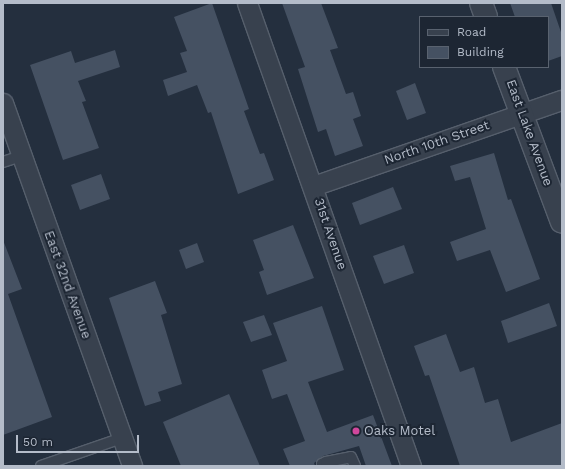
<!DOCTYPE html>
<style>
body{margin:0}
#map{position:relative;width:565px;height:469px;overflow:hidden;background:#242f3e;font-family:"Work Sans",sans-serif}
div>[style]{position:absolute}
[style*='--x']{left:calc(var(--x)*1px);top:calc(var(--y)*1px);width:calc(var(--w)*1px);rotate:calc(var(--a)*1deg)}
.building>*{inset:0;background:#455162}
.roads{filter:drop-shadow(1px 0 #565f6c) drop-shadow(-1px 0 #565f6c) drop-shadow(0 1px #565f6c) drop-shadow(0 -1px #565f6c)}
.service>*{height:10px;margin:-5px;padding:0 5px;transform-origin:5px;border-radius:5px;background:#38414e}
.minor>*{height:19px;margin:-9.5px;padding:0 9.5px;transform-origin:9.5px;border-radius:9.5px;background:#38414e}
.tertiary>*{height:22px;margin:-11px;padding:0 11px;transform-origin:11px;border-radius:11px;background:#38414e}
.dots>*{width:11px;height:11px;translate:-50% -50%;box-sizing:border-box;border:2px solid #1d2633;border-radius:50%}
span{translate:-50% -50%;white-space:nowrap;text-align:center;line-height:1.15;-webkit-text-stroke:4px #1d2633;paint-order:stroke}
.street-label{font-size:13px;color:#b4bcc9}
.poi-label{font-size:13px;color:#b4bcc9}
.left{translate:0 -50%;text-align:left}
.frame{position:absolute;inset:0;border:4px solid #b4bcc9;pointer-events:none}
.legend{position:absolute;left:419px;top:16px;width:130px;height:52px;box-sizing:border-box;background:#1d2633;border:1px solid #59626f;margin:0;padding:5px 7px;list-style:none;font-size:12px;color:#b4bcc9}
.legend li{display:flex;align-items:center;gap:8px;height:20px}
.legend b{width:20px;border:1px solid #59626f}
.scale{position:absolute;left:16px;top:435px;width:123px;height:18px;box-sizing:border-box;border:2px solid #b4bcc9;border-top:0;padding-left:5px;font-size:12px;line-height:14px;white-space:nowrap;color:#b4bcc9;-webkit-text-stroke:3px #1d2633;paint-order:stroke}
</style>
<div id="map">
<div class="building">
<i style="clip-path:polygon(212px 3px,249px 109px,244px 111px,260px 154px,264px 153px,274px 180px,238px 194px,211px 112px,208px 113px,197px 85px,168px 96px,163px 80px,187px 72px,180px 53px,187px 51px,174px 17px)"></i>
<i style="clip-path:polygon(282px 3px,321px 3px,338px 48px,330px 50px,346px 94px,353px 92px,361px 116px,353px 119px,363px 146px,335px 156px,326px 129px,318px 132px,298px 69px,305px 67px)"></i>
<i style="clip-path:polygon(510px 3px,551px 3px,562px 35px,562px 56px,548px 61px,548px 17px,515px 17px)"></i>
<i style="clip-path:polygon(115px 50px,120px 67px,78px 81px,86px 101px,82px 102px,99px 148px,63px 160px,30px 65px,71px 51px,75px 63px)"></i>
<i style="clip-path:polygon(415px 83px,426px 113px,407px 120px,396px 91px)"></i>
<i style="clip-path:polygon(494px 153px,508px 200px,511px 199px,540px 279px,506px 292px,490px 250px,457px 261px,450px 242px,486px 229px,470px 177px,455px 181px,450px 166px)"></i>
<i style="clip-path:polygon(101px 174px,110px 199px,80px 210px,71px 185px)"></i>
<i style="clip-path:polygon(393px 187px,402px 209px,360px 225px,352px 203px)"></i>
<i style="clip-path:polygon(293px 225px,314px 278px,267px 295px,259px 272px,264px 270px,253px 240px)"></i>
<i style="clip-path:polygon(3px 240px,22px 289px,8px 294px,52px 417px,3px 435px)"></i>
<i style="clip-path:polygon(197px 243px,204px 262px,186px 269px,179px 250px)"></i>
<i style="clip-path:polygon(404px 245px,414px 273px,384px 284px,373px 256px)"></i>
<i style="clip-path:polygon(155px 281px,167px 313px,161px 315px,182px 384px,158px 392px,161px 401px,145px 406px,109px 298px)"></i>
<i style="clip-path:polygon(549px 303px,557px 326px,508px 343px,501px 321px)"></i>
<i style="clip-path:polygon(322px 306px,344px 370px,308px 382px,327px 432px,373px 415px,392px 466px,366px 466px,359px 446px,323px 456px,314px 463px,315px 466px,290px 466px,283px 449px,305px 441px,287px 394px,272px 399px,262px 370px,287px 361px,273px 323px)"></i>
<i style="clip-path:polygon(264px 315px,272px 335px,251px 342px,243px 322px)"></i>
<i style="clip-path:polygon(446px 334px,460px 372px,474px 367px,485px 403px,498px 399px,511px 442px,562px 423px,562px 466px,460px 466px,429px 375px,425px 376px,414px 346px)"></i>
<i style="clip-path:polygon(229px 394px,260px 466px,181px 466px,163px 422px)"></i>
</div>
<div class="roads">
<div class="service">
<i style="--x:3;--y:162;--w:19;--a:-18"></i>
<i style="--x:41;--y:466;--w:86;--a:-19.1"></i>
<i style="--x:322;--y:466;--w:2;--a:-90"></i>
<i style="--x:322;--y:464;--w:4;--a:-27"></i>
<i style="--x:326;--y:462;--w:25;--a:-11"></i>
<i style="--x:351;--y:457;--w:10;--a:66"></i>
</div>
<div class="minor">
<i style="--x:247;--y:3;--w:491;--a:70.5"></i>
<i style="--x:3;--y:103;--w:385;--a:70.4"></i>
<i style="--x:313;--y:186;--w:263;--a:-19.1"></i>
</div>
<div class="tertiary">
<i style="--x:481;--y:3;--w:15;--a:70"></i>
<i style="--x:504;--y:67;--w:165;--a:69.5"></i>
</div>
</div>
<div class="dots">
<i style="left:356px;top:431px;background:#d1479c"></i>
</div>
<div class="street-label">
<span style="left:529px;top:133px;rotate:70deg">East Lake Avenue</span>
<span style="left:437px;top:143px;rotate:-19deg">North 10th Street</span>
<span style="left:330px;top:234px;rotate:71deg">31st Avenue</span>
<span style="left:67px;top:285px;rotate:70deg">East 32nd Avenue</span>
</div>
<div class="poi-label">
<span class="left" style="left:364px;top:431px">Oaks Motel</span>
</div>
<div class="frame"></div>
<ul class="legend">
<li><b style="height:5px;background:#38414e"></b>Road</li>
<li><b style="height:11px;background:#455162"></b>Building</li>
</ul>
<div class="scale">50 m</div>
</div>
